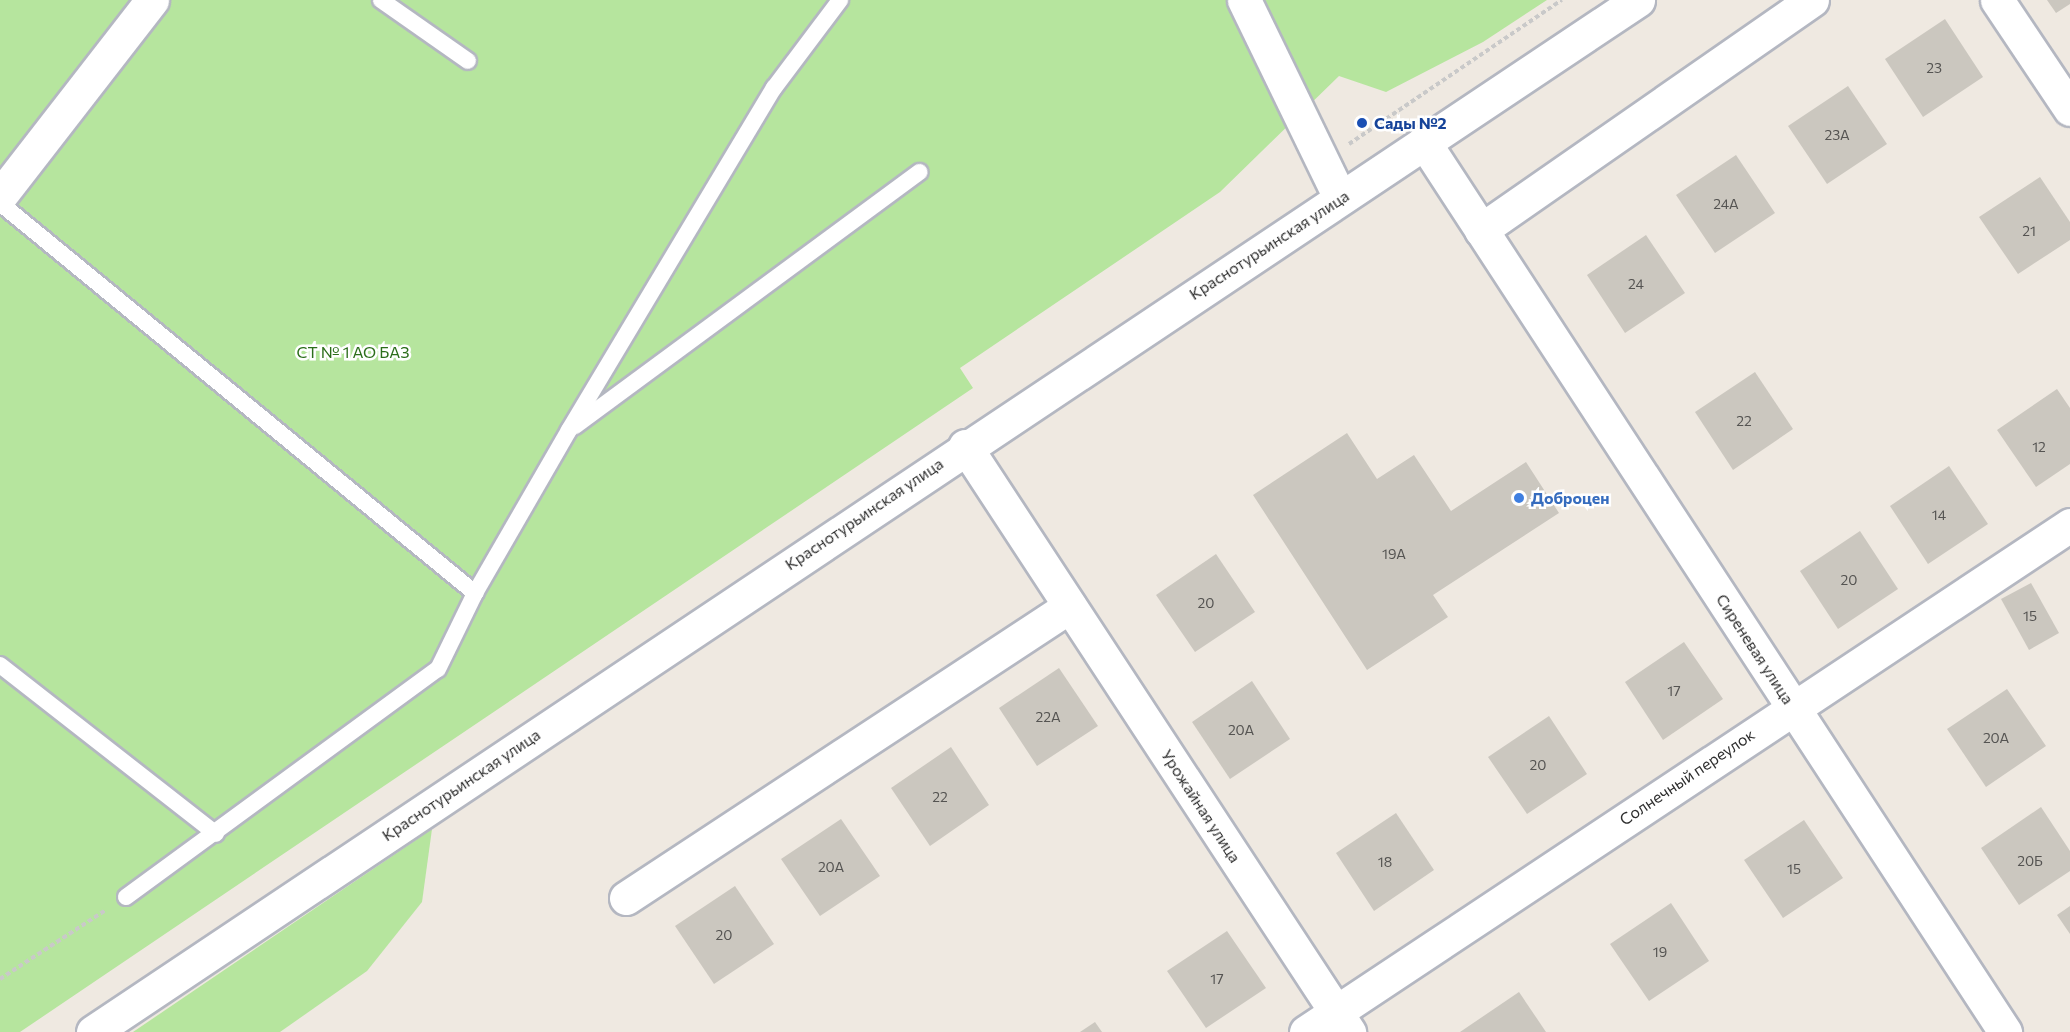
<!DOCTYPE html>
<meta charset="utf-8">
<style>
body{margin:0}
#map{position:relative;width:2070px;height:1032px;overflow:hidden;background:#efe9e1;font-family:Commissioner,sans-serif}
div>[style]{position:absolute}
[style*='--x']{left:calc(var(--x)*1px);top:calc(var(--y)*1px);width:calc(var(--w)*1px);rotate:calc(var(--a)*1deg)}
.green>*{inset:0;background:#b6e59e}
.building>*{inset:0;background:#cbc7bf}
.path>*{height:4px;margin-top:-2px;transform-origin:0;background:repeating-linear-gradient(90deg,#c9c9c9 0 4.5px,transparent 0 7.5px)}
.roads{filter:drop-shadow(2px 0 #b4b7c1) drop-shadow(-2px 0 #b4b7c1) drop-shadow(0 2px #b4b7c1) drop-shadow(0 -2px #b4b7c1)}
.service>*{height:16px;margin:-8px;padding:0 8px;transform-origin:8px;border-radius:8px;background:#fff}
.minor>*{height:33px;margin:-16.5px;padding:0 16.5px;transform-origin:16.5px;border-radius:16.5px;background:#fff}
.secondary>*{height:33px;margin:-16.5px;padding:0 16.5px;transform-origin:16.5px;border-radius:16.5px;background:#fff}
.dots>*{width:16px;height:16px;translate:-50% -50%;box-sizing:border-box;border:3px solid #fff;border-radius:50%}
span{translate:-50% -50%;white-space:nowrap;text-align:center;line-height:1.15;-webkit-text-stroke:5px #fff;paint-order:stroke}
.number-label{font-size:14px;color:#555452}
.number-label span{-webkit-text-stroke-width:0}
.transit-label{font-size:16px;color:#164399;font-weight:700}
.left{translate:0 -50%;text-align:left}
.street-label{font-size:16px;color:#2e2e2e}
.park-label{font-size:16px;color:#2c6e1b}
.shop-label{font-size:16px;color:#366cbe;font-weight:700}
</style>
<div id="map">
<div class="green">
<i style="clip-path:polygon(0 0,1547px 0,1483px 42px,1386px 92px,1339px 76px,1220px 192px,960px 368px,973px 388px,20px 1032px,0 1032px)"></i>
<i style="clip-path:polygon(432px 829px,422px 902px,367px 971px,280px 1032px,133px 1032px)"></i>
</div>
<div class="building">
<i style="clip-path:polygon(2047px 0,2070px 0,2070px 4px,2056px 13px)"></i>
<i style="clip-path:polygon(1945px 19px,1983px 77px,1923px 117px,1885px 59px)"></i>
<i style="clip-path:polygon(1848px 86px,1887px 144px,1827px 184px,1788px 126px)"></i>
<i style="clip-path:polygon(1736px 155px,1775px 213px,1715px 253px,1676px 195px)"></i>
<i style="clip-path:polygon(2040px 177px,2070px 222px,2070px 240px,2018px 274px,1979px 217px)"></i>
<i style="clip-path:polygon(1646px 235px,1685px 293px,1625px 333px,1587px 275px)"></i>
<i style="clip-path:polygon(1755px 372px,1793px 429px,1733px 470px,1695px 412px)"></i>
<i style="clip-path:polygon(2057px 389px,2070px 408px,2070px 464px,2036px 487px,1997px 430px)"></i>
<i style="clip-path:polygon(1347px 433px,1377px 479px,1414px 455px,1451px 511px,1526px 462px,1559px 513px,1433px 595px,1448px 617px,1367px 670px,1253px 495px)"></i>
<i style="clip-path:polygon(1949px 466px,1988px 524px,1928px 564px,1890px 506px)"></i>
<i style="clip-path:polygon(1860px 531px,1898px 589px,1838px 629px,1800px 571px)"></i>
<i style="clip-path:polygon(1216px 554px,1255px 612px,1195px 652px,1156px 595px)"></i>
<i style="clip-path:polygon(2031px 583px,2059px 633px,2029px 650px,2001px 599px)"></i>
<i style="clip-path:polygon(1684px 642px,1723px 699px,1663px 740px,1625px 682px)"></i>
<i style="clip-path:polygon(1059px 668px,1098px 726px,1037px 766px,999px 708px)"></i>
<i style="clip-path:polygon(1252px 681px,1290px 739px,1230px 779px,1192px 722px)"></i>
<i style="clip-path:polygon(2007px 689px,2046px 746px,1986px 787px,1947px 729px)"></i>
<i style="clip-path:polygon(1549px 716px,1587px 774px,1527px 814px,1488px 757px)"></i>
<i style="clip-path:polygon(951px 747px,989px 805px,930px 846px,891px 788px)"></i>
<i style="clip-path:polygon(2041px 807px,2070px 851px,2070px 871px,2019px 905px,1981px 848px)"></i>
<i style="clip-path:polygon(1396px 813px,1434px 870px,1374px 911px,1336px 853px)"></i>
<i style="clip-path:polygon(841px 819px,880px 876px,820px 916px,781px 859px)"></i>
<i style="clip-path:polygon(1804px 820px,1843px 878px,1783px 918px,1744px 860px)"></i>
<i style="clip-path:polygon(735px 886px,774px 944px,714px 984px,675px 926px)"></i>
<i style="clip-path:polygon(1671px 903px,1709px 961px,1649px 1001px,1610px 944px)"></i>
<i style="clip-path:polygon(2070px 906px,2070px 934px,2057px 915px)"></i>
<i style="clip-path:polygon(1227px 931px,1266px 988px,1206px 1028px,1167px 971px)"></i>
<i style="clip-path:polygon(1519px 992px,1546px 1032px,1460px 1032px)"></i>
<i style="clip-path:polygon(1095px 1022px,1102px 1032px,1080px 1032px)"></i>
</div>
<div class="path">
<i style="--x:1349;--y:144;--w:257;--a:-34.1"></i>
<i style="--x:0;--y:979;--w:126;--a:-33.1"></i>
</div>
<div class="roads">
<div class="service">
<i style="--x:381;--y:0;--w:106;--a:35"></i>
<i style="--x:0;--y:203;--w:615;--a:39.39"></i>
<i style="--x:575;--y:426;--w:428;--a:-36.4"></i>
<i style="--x:0;--y:665;--w:274;--a:38"></i>
<i style="--x:126;--y:897;--w:386;--a:-36.2"></i>
<i style="--x:438;--y:669;--w:85;--a:-64"></i>
<i style="--x:475;--y:593;--w:188;--a:-60"></i>
<i style="--x:569;--y:430;--w:399;--a:-59.1"></i>
<i style="--x:774;--y:88;--w:110;--a:-53.1"></i>
</div>
<div class="minor">
<i style="--x:1244;--y:0;--w:220;--a:64.1"></i>
<i style="--x:1997;--y:0;--w:131;--a:56.2"></i>
<i style="--x:1424;--y:142;--w:1063;--a:56.86"></i>
<i style="--x:0;--y:196;--w:248;--a:-52.2"></i>
<i style="--x:1481;--y:230;--w:403;--a:-34.8"></i>
<i style="--x:965;--y:446;--w:701;--a:56.76"></i>
<i style="--x:626;--y:898;--w:531;--a:-33.33"></i>
<i style="--x:1306;--y:1032;--w:917;--a:-33.57"></i>
</div>
<div class="secondary">
<i style="--x:93;--y:1032;--w:1858;--a:-33.74"></i>
</div>
</div>
<div class="dots">
<i style="left:1362px;top:123px;background:#1a4fb4"></i>
<i style="left:1519px;top:498px;background:#3f7fe0"></i>
</div>
<div class="number-label">
<span style="left:1934px;top:68px">23</span>
<span style="left:1837px;top:135px">23А</span>
<span style="left:1726px;top:204px">24А</span>
<span style="left:2029px;top:231px">21</span>
<span style="left:1636px;top:284px">24</span>
<span style="left:1744px;top:421px">22</span>
<span style="left:2039px;top:447px">12</span>
<span style="left:1939px;top:515px">14</span>
<span style="left:1394px;top:554px">19А</span>
<span style="left:1849px;top:580px">20</span>
<span style="left:1206px;top:603px">20</span>
<span style="left:2030px;top:616px">15</span>
<span style="left:1674px;top:691px">17</span>
<span style="left:1048px;top:717px">22А</span>
<span style="left:1241px;top:730px">20А</span>
<span style="left:1996px;top:738px">20А</span>
<span style="left:1538px;top:765px">20</span>
<span style="left:940px;top:797px">22</span>
<span style="left:2030px;top:861px">20Б</span>
<span style="left:1385px;top:862px">18</span>
<span style="left:831px;top:867px">20А</span>
<span style="left:1794px;top:869px">15</span>
<span style="left:724px;top:935px">20</span>
<span style="left:1660px;top:952px">19</span>
<span style="left:1217px;top:979px">17</span>
</div>
<div class="transit-label">
<span class="left" style="left:1374px;top:123px">Сады №2</span>
</div>
<div class="street-label">
<span style="left:1269px;top:245px;rotate:-33deg">Краснотурьинская улица</span>
<span style="left:864px;top:514px;rotate:-34deg">Краснотурьинская улица</span>
<span style="left:1755px;top:649px;rotate:57deg">Сиреневая улица</span>
<span style="left:1687px;top:777px;rotate:-34deg">Солнечный переулок</span>
<span style="left:461px;top:785px;rotate:-34deg">Краснотурьинская улица</span>
<span style="left:1201px;top:806px;rotate:57deg">Урожайная улица</span>
</div>
<div class="park-label">
<span style="left:353px;top:352px">СТ № 1 АО БАЗ</span>
</div>
<div class="shop-label">
<span class="left" style="left:1531px;top:498px">Доброцен</span>
</div>
</div>
